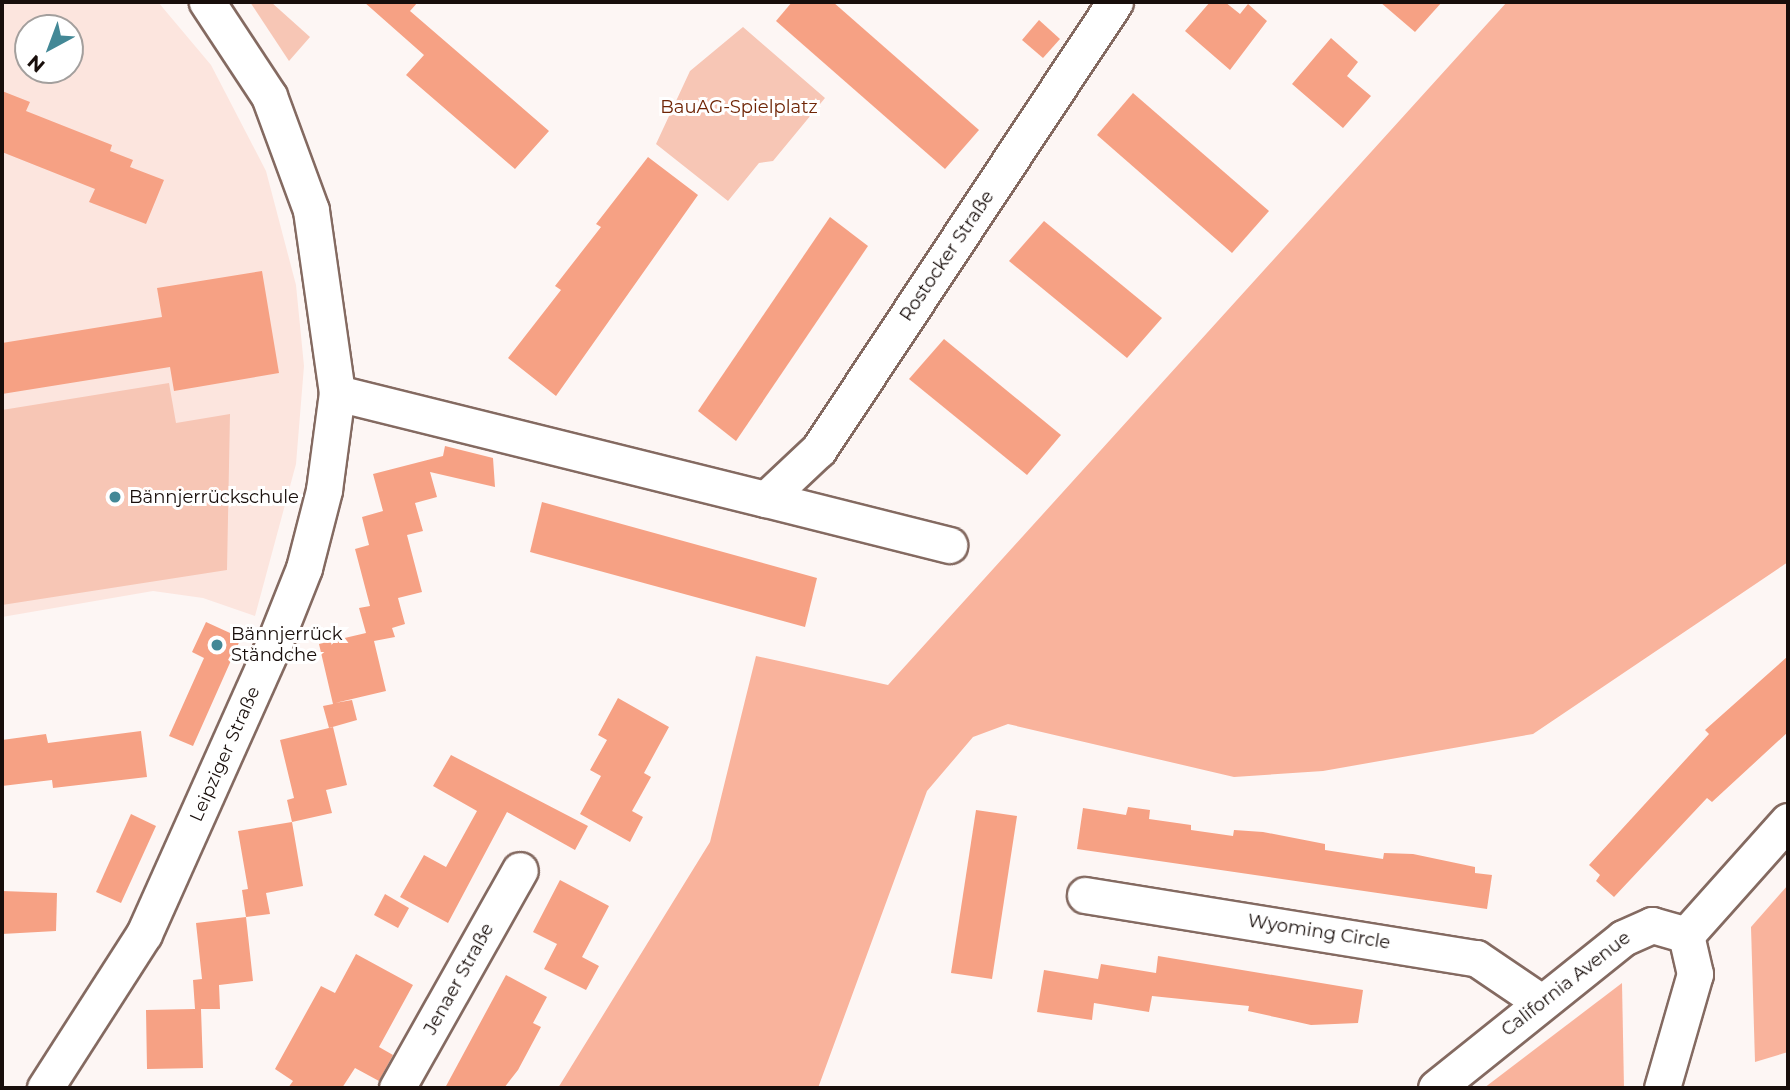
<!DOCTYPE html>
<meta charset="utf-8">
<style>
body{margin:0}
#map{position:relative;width:1790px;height:1090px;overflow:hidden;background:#fdf6f4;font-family:Montserrat,sans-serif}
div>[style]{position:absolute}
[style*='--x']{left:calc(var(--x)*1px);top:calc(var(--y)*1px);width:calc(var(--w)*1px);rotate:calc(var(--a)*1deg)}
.built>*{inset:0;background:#fce5de}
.green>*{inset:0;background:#f7c6b5}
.forest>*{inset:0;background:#f9b39c}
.building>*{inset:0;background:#f6a184}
.roads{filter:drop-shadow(2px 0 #846a61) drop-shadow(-2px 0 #846a61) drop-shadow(0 2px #846a61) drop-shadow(0 -2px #846a61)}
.minor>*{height:35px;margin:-17.5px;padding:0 17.5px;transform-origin:17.5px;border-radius:17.5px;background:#fff}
.dots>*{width:19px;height:19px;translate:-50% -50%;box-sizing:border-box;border:4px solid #fff;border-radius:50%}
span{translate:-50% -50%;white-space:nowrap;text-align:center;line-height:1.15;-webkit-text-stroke:6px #fff;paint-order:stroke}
.park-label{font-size:18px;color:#6f2506}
.street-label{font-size:18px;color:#180e0b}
.poi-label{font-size:18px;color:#180e0b}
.left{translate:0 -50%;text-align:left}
.frame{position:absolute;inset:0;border:4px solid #180e0b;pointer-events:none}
.north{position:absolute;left:14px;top:14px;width:70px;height:70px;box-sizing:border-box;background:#fff;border:2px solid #a39f9d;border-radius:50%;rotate:221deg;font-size:19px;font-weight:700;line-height:28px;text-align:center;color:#180e0b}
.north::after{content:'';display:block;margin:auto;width:24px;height:32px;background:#438896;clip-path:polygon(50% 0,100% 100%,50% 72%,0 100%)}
</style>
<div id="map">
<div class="built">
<i style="clip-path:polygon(evenodd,2px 2px,158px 2px,211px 65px,266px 171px,296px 285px,304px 366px,296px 464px,255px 616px,203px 598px,153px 591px,2px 617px,2px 2px,28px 28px,70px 28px,70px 70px,28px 70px,28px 28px)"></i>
</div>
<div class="green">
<i style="clip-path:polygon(250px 2px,271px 2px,310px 37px,289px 61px)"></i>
<i style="clip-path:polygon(743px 27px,825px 98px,773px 161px,759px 163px,728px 201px,656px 144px,690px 71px)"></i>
<i style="clip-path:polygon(169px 383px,176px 423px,230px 414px,227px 570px,2px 605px,2px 410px)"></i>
</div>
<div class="forest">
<i style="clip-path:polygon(1507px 2px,1788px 2px,1788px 562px,1533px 734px,1323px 771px,1234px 777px,1008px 724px,973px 737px,927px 791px,818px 1088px,558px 1088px,710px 842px,756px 656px,888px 685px)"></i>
<i style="clip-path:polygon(1788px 885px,1788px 1052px,1755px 1062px,1751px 927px)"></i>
<i style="clip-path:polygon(1622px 983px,1624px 1088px,1484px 1088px)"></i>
</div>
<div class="building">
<i style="clip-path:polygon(364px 2px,418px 2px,410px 11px,549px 131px,515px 169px,406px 75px,424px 55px)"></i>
<i style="clip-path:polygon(792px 2px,833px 2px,979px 130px,945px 169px,776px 21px)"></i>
<i style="clip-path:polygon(1210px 2px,1225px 2px,1240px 14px,1248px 4px,1267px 21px,1230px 70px,1185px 31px)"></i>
<i style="clip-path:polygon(1380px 2px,1442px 2px,1415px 32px)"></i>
<i style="clip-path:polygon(1039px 20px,1060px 39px,1043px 58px,1022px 40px)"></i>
<i style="clip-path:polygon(1331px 38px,1358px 62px,1347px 76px,1371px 96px,1343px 128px,1292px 84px)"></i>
<i style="clip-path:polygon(2px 91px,30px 102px,26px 111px,112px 145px,110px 151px,133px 160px,130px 167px,164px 180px,146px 224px,89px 202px,95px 189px,2px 152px)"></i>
<i style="clip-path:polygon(1133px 93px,1269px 211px,1232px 253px,1097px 135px)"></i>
<i style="clip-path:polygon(648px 157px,698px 195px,556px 396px,508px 358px,561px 290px,555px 286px,601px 227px,596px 224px)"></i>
<i style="clip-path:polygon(830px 217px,868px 246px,736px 441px,698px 411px)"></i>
<i style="clip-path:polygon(1044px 221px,1162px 318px,1127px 358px,1009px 261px)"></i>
<i style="clip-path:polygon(262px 271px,279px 373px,174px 391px,170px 367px,2px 394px,2px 343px,162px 317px,157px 288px)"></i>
<i style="clip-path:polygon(944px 339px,1061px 435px,1027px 475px,909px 379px)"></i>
<i style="clip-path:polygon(445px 446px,493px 458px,495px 487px,430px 472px,437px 497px,415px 503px,423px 531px,407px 535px,422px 592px,398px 598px,405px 624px,392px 628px,395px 637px,374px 641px,386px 691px,335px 703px,352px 700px,357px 720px,329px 728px,323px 706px,333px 704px,319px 644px,366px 633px,359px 608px,370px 606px,355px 549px,369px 545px,362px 517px,383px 511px,373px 474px,443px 456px)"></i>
<i style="clip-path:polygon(542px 502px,817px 578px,805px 627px,530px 552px)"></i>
<i style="clip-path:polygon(206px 622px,241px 638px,193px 746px,169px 736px,204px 658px,192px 652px)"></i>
<i style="clip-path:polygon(1788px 656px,1788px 732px,1712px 802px,1707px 798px,1614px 897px,1596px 881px,1600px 875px,1589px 865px,1709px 734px,1705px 730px)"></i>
<i style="clip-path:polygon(618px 698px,669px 727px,644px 773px,651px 777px,632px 811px,643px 817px,630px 842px,580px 814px,601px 776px,590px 770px,607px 740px,598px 735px)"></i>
<i style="clip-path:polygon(333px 727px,347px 785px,326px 790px,332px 813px,292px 822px,287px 800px,294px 798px,280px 740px)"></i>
<i style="clip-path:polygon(141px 731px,147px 777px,53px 788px,52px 780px,2px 786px,2px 740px,46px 734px,48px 743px)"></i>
<i style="clip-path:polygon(451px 755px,588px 826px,575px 850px,507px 812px,448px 923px,400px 897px,424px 855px,446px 867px,477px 811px,433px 786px)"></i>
<i style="clip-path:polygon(1128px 807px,1150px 810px,1149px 819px,1191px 825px,1191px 830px,1233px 836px,1234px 830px,1263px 832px,1325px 844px,1325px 850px,1383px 859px,1384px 853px,1413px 854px,1475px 867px,1475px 873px,1492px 875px,1487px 909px,1077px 849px,1083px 808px,1126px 815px)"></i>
<i style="clip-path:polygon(976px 810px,1017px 816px,992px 979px,951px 973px)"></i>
<i style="clip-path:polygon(131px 814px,156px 826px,121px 903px,96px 892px)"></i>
<i style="clip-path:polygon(292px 822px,303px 886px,266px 893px,270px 914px,246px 917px,242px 890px,248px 889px,238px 831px)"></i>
<i style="clip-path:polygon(560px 880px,609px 906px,582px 957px,599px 966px,586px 990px,544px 969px,557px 944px,533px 932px)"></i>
<i style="clip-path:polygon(2px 891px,57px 893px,56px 931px,2px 934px)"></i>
<i style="clip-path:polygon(385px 894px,409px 908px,398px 928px,374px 915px)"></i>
<i style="clip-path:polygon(246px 917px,253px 981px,219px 985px,220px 1009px,201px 1009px,203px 1068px,147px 1069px,146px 1010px,195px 1009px,193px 980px,202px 979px,196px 923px)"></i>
<i style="clip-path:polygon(356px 954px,413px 985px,379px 1047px,393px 1055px,379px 1081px,355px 1068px,342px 1088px,288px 1088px,293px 1081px,275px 1069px,321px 986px,335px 993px)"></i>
<i style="clip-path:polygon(1158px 956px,1363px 990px,1358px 1023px,1311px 1025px,1248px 1011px,1249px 1006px,1152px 996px,1149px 1012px,1094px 1003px,1092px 1020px,1037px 1012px,1044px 970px,1098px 979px,1101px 964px,1156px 973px)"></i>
<i style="clip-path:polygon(506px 975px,547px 997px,533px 1023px,541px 1027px,518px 1070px,504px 1088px,445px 1088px)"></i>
</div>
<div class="roads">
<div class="minor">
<i style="--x:337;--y:393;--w:442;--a:13.9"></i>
<i style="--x:766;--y:499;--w:73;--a:-43.3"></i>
<i style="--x:819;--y:449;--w:536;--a:-56.49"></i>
<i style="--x:766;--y:499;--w:189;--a:14.1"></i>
<i style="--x:1085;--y:895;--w:396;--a:9.2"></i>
<i style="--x:1476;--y:958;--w:78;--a:34.1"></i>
<i style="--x:1686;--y:935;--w:153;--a:-48.2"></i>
<i style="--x:45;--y:1088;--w:183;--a:-57.3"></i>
<i style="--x:144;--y:934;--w:321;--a:-65.9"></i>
<i style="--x:275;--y:641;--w:79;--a:-68.3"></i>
<i style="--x:304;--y:568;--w:81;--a:-75.6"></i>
<i style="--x:324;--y:490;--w:98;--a:-82.4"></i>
<i style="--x:337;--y:393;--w:185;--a:-98.1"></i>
<i style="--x:311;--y:210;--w:121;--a:-110.2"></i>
<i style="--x:269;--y:96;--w:113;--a:-123.4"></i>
<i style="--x:397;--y:1088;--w:250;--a:-60.6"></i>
<i style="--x:1436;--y:1088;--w:240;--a:-38.7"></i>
<i style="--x:1623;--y:938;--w:32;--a:-24"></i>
<i style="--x:1652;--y:925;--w:35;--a:16"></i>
<i style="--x:1662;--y:1088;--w:119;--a:-73.9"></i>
<i style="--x:1695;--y:974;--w:40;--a:-103"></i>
</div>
</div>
<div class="dots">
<i style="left:115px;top:497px;background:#438896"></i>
<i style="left:217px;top:645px;background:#438896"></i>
</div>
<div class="park-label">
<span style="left:739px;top:107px">BauAG-Spielplatz</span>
</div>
<div class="street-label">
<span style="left:947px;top:256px;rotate:-56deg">Rostocker Straße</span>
<span style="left:225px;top:754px;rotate:-66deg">Leipziger Straße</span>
<span style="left:1319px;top:932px;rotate:9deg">Wyoming Circle</span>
<span style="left:459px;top:979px;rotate:-61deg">Jenaer Straße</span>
<span style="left:1566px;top:984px;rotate:-38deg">California Avenue</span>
</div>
<div class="poi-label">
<span class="left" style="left:129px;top:497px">Bännjerrückschule</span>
<span class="left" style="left:231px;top:645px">Bännjerrück<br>Ständche</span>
</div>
<div class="frame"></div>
<div class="north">N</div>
</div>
